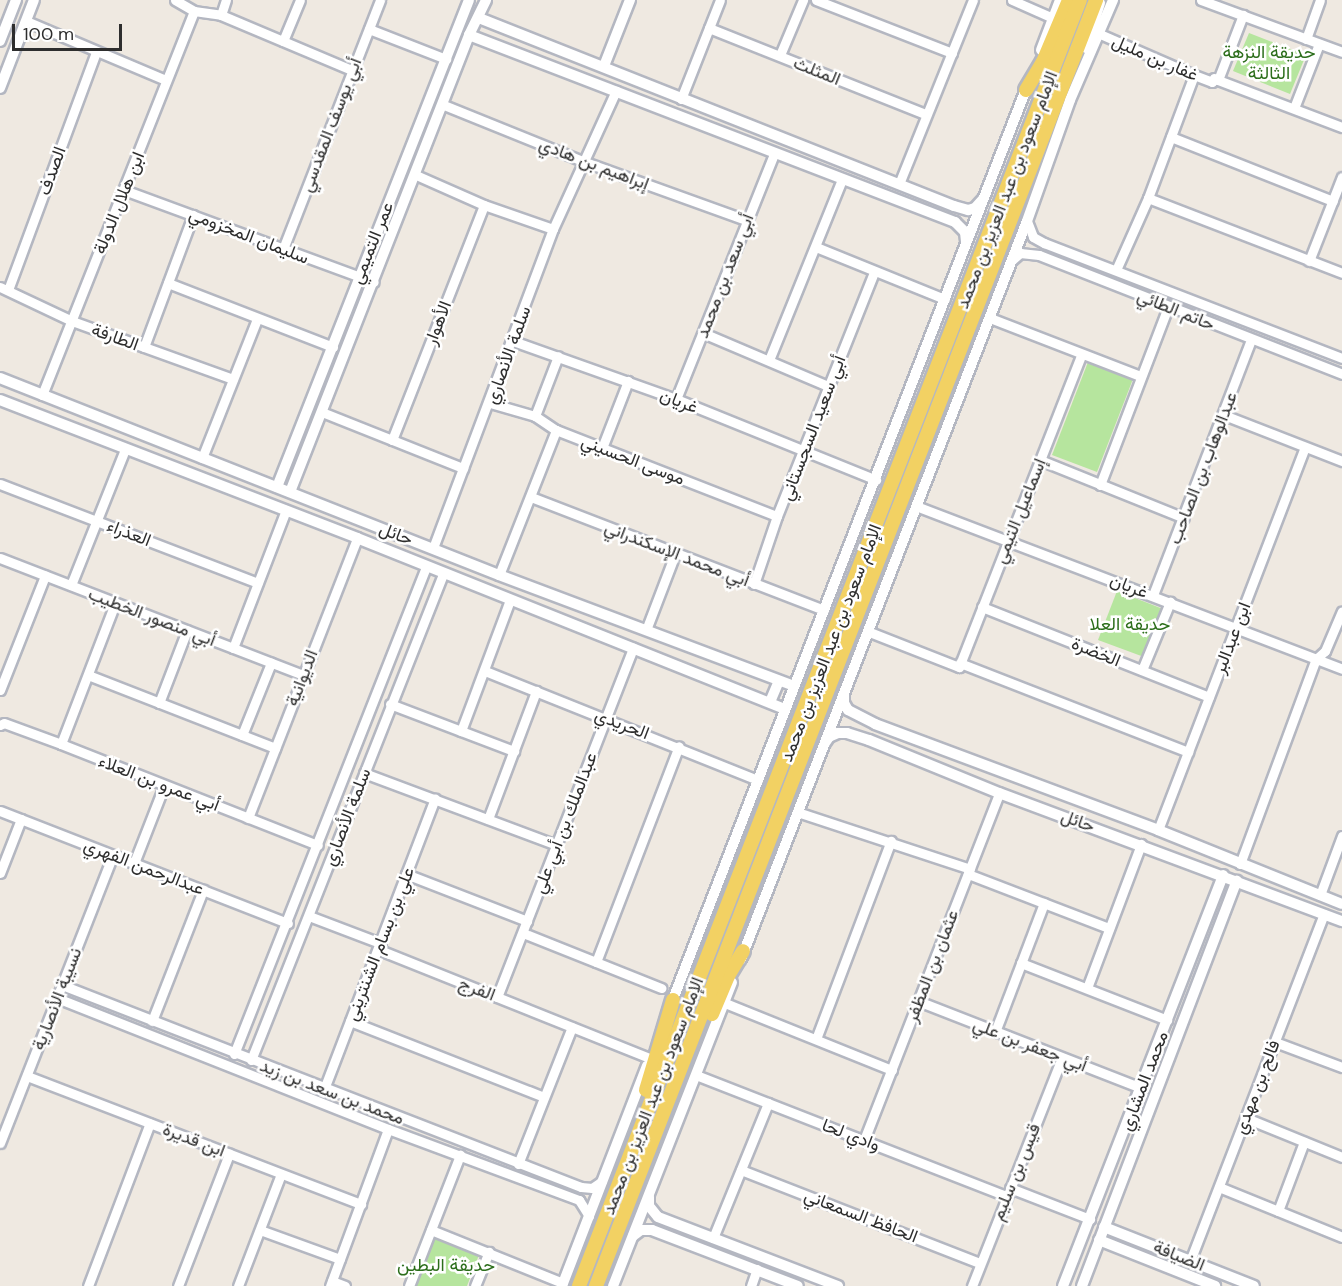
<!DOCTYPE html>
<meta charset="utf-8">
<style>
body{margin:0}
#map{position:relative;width:1342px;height:1286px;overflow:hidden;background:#efe9e1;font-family:"DM Sans",Vazirmatn,sans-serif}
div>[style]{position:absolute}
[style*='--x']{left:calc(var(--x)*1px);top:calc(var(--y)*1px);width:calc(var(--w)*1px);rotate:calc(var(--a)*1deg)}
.green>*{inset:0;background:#b6e59e}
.roads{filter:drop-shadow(2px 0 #b4b7c1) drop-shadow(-2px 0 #b4b7c1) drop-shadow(0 2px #b4b7c1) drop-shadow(0 -2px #b4b7c1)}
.minor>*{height:9px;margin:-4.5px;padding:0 4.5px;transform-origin:4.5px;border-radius:4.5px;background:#fff}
.tertiary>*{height:10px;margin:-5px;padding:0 5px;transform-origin:5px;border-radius:5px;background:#fff}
.primary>*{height:14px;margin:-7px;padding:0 7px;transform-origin:7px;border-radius:7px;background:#f2d163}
span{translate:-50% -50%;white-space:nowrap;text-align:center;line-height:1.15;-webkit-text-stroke:5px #fff;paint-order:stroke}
.park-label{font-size:18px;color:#2c6e1b}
.street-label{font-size:18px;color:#2e2e2e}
.scale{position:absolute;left:12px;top:24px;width:110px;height:27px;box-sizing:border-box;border:3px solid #2e2e2e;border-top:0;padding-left:8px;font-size:18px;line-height:21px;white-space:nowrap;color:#2e2e2e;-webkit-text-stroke:4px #fff;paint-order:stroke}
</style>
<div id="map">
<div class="green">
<i style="clip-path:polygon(1249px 33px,1306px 55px,1290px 94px,1233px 71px)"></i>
<i style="clip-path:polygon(1088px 362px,1133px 379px,1097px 472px,1052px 455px)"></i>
<i style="clip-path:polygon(1117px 591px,1163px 609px,1144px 657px,1098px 640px)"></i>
<i style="clip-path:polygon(433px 1237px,479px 1255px,467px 1286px,415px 1286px)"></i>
</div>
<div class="roads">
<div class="minor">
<i style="--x:175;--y:0;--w:22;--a:30"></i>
<i style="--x:194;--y:11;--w:27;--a:8"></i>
<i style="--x:221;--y:15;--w:142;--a:22.8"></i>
<i style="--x:816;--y:0;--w:146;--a:21.3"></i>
<i style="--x:1012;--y:0;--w:45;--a:23.7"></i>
<i style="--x:1201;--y:0;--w:150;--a:20.2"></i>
<i style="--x:221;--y:15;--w:16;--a:-72"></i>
<i style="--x:26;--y:21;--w:152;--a:22.9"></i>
<i style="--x:709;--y:28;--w:232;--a:21.7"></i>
<i style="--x:369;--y:29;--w:83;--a:21.3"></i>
<i style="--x:1100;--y:34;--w:103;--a:23.6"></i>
<i style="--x:1194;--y:75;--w:19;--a:21"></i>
<i style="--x:1212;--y:82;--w:4;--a:-63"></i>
<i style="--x:1214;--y:78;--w:4;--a:27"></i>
<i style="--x:1218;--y:80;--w:133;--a:20.8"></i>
<i style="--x:1306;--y:39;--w:41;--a:-70.3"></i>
<i style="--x:283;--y:41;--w:44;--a:-67.5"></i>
<i style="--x:780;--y:55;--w:60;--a:-67.3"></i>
<i style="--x:1218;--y:80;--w:70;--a:-69"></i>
<i style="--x:681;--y:99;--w:106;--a:-68.5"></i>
<i style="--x:444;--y:105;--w:152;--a:22"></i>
<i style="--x:585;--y:162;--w:171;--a:19.8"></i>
<i style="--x:1294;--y:108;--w:69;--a:-68.7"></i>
<i style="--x:1171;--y:137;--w:174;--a:21.6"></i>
<i style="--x:416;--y:175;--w:74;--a:23.8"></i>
<i style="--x:484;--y:205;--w:73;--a:19.2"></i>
<i style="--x:899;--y:184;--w:198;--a:-68.1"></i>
<i style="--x:124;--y:190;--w:266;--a:20.2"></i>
<i style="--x:1148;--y:198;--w:208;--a:21.1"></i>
<i style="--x:1027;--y:221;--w:17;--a:69"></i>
<i style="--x:1033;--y:237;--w:13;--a:29"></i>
<i style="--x:1044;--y:243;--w:319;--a:21.1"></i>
<i style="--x:816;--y:247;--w:139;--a:22"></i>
<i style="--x:283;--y:249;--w:267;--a:-68.7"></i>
<i style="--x:1012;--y:260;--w:11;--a:-41"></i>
<i style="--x:1020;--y:253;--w:19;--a:6"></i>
<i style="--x:1039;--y:255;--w:326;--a:21.4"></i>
<i style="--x:1309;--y:261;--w:90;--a:-68.6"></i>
<i style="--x:1116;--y:270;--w:79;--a:-66"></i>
<i style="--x:1148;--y:198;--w:131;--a:-69.5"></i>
<i style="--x:168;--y:283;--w:177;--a:21.2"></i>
<i style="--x:0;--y:287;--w:80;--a:25.3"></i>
<i style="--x:72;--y:321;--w:171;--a:19.8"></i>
<i style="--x:8;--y:290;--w:254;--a:-69.7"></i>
<i style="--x:990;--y:318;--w:161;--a:21.1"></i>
<i style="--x:703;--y:333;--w:136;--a:23"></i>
<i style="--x:513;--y:341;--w:173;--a:19.6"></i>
<i style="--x:676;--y:399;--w:216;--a:22"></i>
<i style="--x:144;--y:347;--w:141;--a:-69.6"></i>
<i style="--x:769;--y:360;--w:195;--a:-68"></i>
<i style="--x:42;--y:395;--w:413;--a:-68.4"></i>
<i style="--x:676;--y:399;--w:264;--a:-68.2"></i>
<i style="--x:490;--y:403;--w:47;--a:16.1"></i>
<i style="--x:535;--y:416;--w:25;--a:34"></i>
<i style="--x:556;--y:430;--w:237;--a:21.3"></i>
<i style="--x:322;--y:412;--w:152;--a:21.7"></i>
<i style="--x:1224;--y:415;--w:127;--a:21.3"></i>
<i style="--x:535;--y:416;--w:64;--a:-69"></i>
<i style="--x:392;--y:440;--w:252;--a:-68.6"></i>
<i style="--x:602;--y:448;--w:72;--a:-68.8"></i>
<i style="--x:202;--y:458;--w:149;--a:-68.4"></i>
<i style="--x:1040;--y:460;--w:155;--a:21.9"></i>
<i style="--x:0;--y:484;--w:276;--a:21"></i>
<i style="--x:1100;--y:485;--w:191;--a:-69.1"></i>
<i style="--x:531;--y:497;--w:314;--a:21.1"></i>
<i style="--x:916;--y:506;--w:456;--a:20.9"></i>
<i style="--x:433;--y:548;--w:341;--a:-69.4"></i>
<i style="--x:553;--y:229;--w:152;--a:-65.5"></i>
<i style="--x:0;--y:558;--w:326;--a:21.1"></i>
<i style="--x:499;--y:575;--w:156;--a:-68.5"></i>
<i style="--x:754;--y:584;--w:72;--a:-71.3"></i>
<i style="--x:777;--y:516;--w:263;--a:-68.3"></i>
<i style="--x:71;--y:585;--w:146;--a:-68.3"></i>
<i style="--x:1153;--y:595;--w:273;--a:-69"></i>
<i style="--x:982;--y:607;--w:244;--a:21.6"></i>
<i style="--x:646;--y:630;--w:81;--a:-69.1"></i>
<i style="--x:867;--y:631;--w:99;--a:21.4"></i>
<i style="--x:959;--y:667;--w:335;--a:-68.6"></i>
<i style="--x:233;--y:648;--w:148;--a:-69"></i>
<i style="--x:960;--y:663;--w:245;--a:21.3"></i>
<i style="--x:1142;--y:670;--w:74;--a:-67.6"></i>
<i style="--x:485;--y:671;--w:294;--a:21.8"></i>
<i style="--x:88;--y:675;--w:201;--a:21.3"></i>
<i style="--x:0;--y:690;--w:123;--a:-68.5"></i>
<i style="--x:159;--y:703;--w:78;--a:-69"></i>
<i style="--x:390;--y:704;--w:133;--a:20.8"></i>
<i style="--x:0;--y:725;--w:4;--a:-27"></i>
<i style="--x:4;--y:723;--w:61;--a:20.2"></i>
<i style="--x:61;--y:744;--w:276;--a:21.5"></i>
<i style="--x:461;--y:731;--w:140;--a:-69.5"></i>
<i style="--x:242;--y:735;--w:78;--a:-68.1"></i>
<i style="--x:61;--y:744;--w:151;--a:-69"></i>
<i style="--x:364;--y:773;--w:206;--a:20.5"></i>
<i style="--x:0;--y:811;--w:309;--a:21.3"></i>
<i style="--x:797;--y:812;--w:182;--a:18.2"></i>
<i style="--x:248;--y:818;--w:300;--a:-68.7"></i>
<i style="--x:488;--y:819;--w:137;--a:-69.4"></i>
<i style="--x:1158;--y:830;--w:410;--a:-69"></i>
<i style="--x:134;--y:863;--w:83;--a:-68.7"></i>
<i style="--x:1240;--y:864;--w:219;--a:-69.7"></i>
<i style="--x:1316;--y:659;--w:12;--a:-42"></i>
<i style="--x:1325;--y:651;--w:43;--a:-67"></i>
<i style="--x:0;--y:873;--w:58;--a:-68.7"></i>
<i style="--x:406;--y:874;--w:130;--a:21.2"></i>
<i style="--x:968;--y:874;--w:151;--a:21"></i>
<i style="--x:1320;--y:895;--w:63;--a:-69.6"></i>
<i style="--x:309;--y:916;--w:76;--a:20.8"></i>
<i style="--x:380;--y:943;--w:8;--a:76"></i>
<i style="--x:382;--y:951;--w:289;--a:21.8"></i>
<i style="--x:523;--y:933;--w:149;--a:21.7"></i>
<i style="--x:596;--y:962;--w:231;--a:-69"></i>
<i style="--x:1021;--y:963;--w:157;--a:21.3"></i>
<i style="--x:62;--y:985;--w:557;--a:21.27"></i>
<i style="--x:581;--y:1187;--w:11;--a:5"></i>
<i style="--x:592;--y:1188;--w:12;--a:-35"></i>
<i style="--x:1087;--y:988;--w:154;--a:-69.4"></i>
<i style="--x:497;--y:997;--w:375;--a:-68.7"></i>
<i style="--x:57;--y:998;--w:356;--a:21.6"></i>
<i style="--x:388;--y:1129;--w:204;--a:20.4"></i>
<i style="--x:579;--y:1200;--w:19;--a:58"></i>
<i style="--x:918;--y:1001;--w:239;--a:21.3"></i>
<i style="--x:725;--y:1003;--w:180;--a:21.9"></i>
<i style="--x:152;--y:1021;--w:141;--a:-68.7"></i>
<i style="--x:350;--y:1021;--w:208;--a:21.4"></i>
<i style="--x:995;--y:1032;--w:138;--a:-69.2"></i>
<i style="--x:816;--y:1039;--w:212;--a:-69.3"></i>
<i style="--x:1275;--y:1042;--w:72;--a:20.5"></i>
<i style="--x:234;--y:1054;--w:523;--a:-68.48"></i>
<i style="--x:251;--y:1060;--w:523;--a:-68.44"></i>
<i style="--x:696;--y:1075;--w:334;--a:21.3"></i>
<i style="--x:27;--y:1076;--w:358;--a:21"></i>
<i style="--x:324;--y:1089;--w:311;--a:-69.1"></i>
<i style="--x:1246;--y:1118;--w:104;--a:22.1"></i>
<i style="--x:864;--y:1140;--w:372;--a:-68.7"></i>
<i style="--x:0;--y:1143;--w:309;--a:-68.6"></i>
<i style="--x:518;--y:1164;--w:147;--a:-68.5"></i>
<i style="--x:741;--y:1170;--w:256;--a:21.3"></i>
<i style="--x:1219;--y:1187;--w:133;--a:22.1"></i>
<i style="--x:1010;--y:1188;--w:86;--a:21.2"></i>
<i style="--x:1278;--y:1211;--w:74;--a:-69.4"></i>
<i style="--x:260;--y:1230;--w:85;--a:19.9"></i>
<i style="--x:431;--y:1230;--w:142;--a:21.9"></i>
<i style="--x:713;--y:1238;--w:146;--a:-67.8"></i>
<i style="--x:1190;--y:1261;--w:372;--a:-68.9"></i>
<i style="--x:332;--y:1281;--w:14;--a:21"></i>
<i style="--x:88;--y:1286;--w:174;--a:-69.2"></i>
<i style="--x:178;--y:1286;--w:142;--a:-68.9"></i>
<i style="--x:238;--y:1286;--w:120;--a:-69"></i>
<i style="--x:330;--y:1286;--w:167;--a:-69.7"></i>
<i style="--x:409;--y:1286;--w:141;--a:-68.7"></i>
<i style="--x:475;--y:1286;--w:37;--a:-68"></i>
<i style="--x:751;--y:1286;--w:18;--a:-71"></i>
<i style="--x:972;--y:1286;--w:245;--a:-68.5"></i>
</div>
<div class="tertiary">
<i style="--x:479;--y:18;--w:511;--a:21.59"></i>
<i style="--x:954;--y:206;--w:15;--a:16"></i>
<i style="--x:968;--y:210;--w:7;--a:-16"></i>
<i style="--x:975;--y:208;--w:12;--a:-48"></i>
<i style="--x:469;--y:35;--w:521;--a:21.05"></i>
<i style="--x:955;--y:222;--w:14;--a:45"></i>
<i style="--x:965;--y:232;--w:10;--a:84"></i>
<i style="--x:0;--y:41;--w:44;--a:-68.7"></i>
<i style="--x:1086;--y:48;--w:47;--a:-72.7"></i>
<i style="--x:1041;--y:50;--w:53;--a:-69.2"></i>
<i style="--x:604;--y:66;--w:71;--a:-68.5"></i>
<i style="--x:0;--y:88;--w:94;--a:-68.9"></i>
<i style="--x:0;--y:378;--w:536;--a:21.54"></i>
<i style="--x:499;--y:575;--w:315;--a:20.6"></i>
<i style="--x:0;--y:400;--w:383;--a:21.1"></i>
<i style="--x:357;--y:538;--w:461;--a:21.8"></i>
<i style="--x:277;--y:487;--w:523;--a:-68.48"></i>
<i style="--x:290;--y:492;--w:491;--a:-68.6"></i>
<i style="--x:469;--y:35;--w:39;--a:-64"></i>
<i style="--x:844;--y:694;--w:9;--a:90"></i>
<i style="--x:844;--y:703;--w:8;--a:60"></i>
<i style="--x:848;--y:710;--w:30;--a:27"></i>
<i style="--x:875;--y:724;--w:302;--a:20.5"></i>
<i style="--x:1158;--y:830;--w:198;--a:21.9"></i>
<i style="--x:770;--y:702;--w:23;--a:-67"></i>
<i style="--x:825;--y:743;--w:7;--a:-56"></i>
<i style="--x:829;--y:737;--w:10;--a:-24"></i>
<i style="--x:838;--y:733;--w:9;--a:0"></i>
<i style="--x:847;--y:733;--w:23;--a:18"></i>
<i style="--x:869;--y:740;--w:140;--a:22.2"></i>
<i style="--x:999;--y:793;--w:366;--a:20.5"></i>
<i style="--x:741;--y:959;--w:791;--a:-68.82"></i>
<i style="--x:1027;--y:221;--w:128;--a:-70.4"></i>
<i style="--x:1070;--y:100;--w:109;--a:-66.7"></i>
<i style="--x:670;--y:1007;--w:990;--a:-68.8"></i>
<i style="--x:649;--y:1197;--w:9;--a:90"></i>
<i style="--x:649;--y:1206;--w:14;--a:51"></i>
<i style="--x:658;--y:1217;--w:193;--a:21"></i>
<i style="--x:1104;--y:1227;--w:161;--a:21.5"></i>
<i style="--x:633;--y:1236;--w:10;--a:-37"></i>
<i style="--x:641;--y:1230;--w:11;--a:0"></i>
<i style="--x:652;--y:1230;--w:156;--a:21"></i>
<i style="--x:1099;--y:1240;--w:125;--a:21.6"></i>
<i style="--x:562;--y:1286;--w:236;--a:-68.9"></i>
<i style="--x:613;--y:1286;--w:326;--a:-68.6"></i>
<i style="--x:1063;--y:1286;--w:441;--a:-68.7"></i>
<i style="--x:1082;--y:1286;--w:434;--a:-69.1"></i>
</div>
<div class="primary">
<i style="--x:1026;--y:90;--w:33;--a:-59"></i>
<i style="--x:1043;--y:62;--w:67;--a:-67.2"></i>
<i style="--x:712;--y:1014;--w:41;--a:-67.2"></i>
<i style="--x:728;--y:976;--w:29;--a:-59"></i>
<i style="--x:646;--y:1090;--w:94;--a:-73.3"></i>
<i style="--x:579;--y:1286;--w:1380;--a:-68.72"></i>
<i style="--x:596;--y:1286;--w:1380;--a:-68.75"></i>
</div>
</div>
<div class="park-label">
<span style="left:1269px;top:63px">حديقة النزهة<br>الثالثة</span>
<span style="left:1130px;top:624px">حديقة العلا</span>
<span style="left:446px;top:1265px">حديقة البطين</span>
</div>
<div class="street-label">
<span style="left:1155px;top:58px;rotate:23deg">غفار بن مليل</span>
<span style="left:817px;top:71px;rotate:22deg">المثلث</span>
<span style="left:331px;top:125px;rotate:-69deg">أبي يوسف المقدسي</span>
<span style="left:594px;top:164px;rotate:21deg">إبراهيم بن هادي</span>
<span style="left:52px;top:171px;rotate:-70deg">الصدف</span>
<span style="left:1007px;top:190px;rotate:-69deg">الإمام سعود بن عبد العزيز بن محمد</span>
<span style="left:119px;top:203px;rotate:-68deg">ابن هلال الدولة</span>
<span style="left:249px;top:236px;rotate:21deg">سليمان المخزومي</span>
<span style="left:372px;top:243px;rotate:-68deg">عمر التميمي</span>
<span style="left:725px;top:276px;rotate:-69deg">أبي سعد بن محمد</span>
<span style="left:1176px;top:310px;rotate:22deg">حاتم الطائي</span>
<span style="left:438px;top:323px;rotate:-69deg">الأهوار</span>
<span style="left:115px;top:337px;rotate:20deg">الطارفة</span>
<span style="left:508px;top:355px;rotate:-70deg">سلمة الأنصاري</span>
<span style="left:679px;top:401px;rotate:21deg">غريان</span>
<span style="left:813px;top:428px;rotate:-69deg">أبي سعيد السجستاني</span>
<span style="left:633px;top:460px;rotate:21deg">موسى الحسيني</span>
<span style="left:1203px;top:468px;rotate:-69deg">عبدالوهاب بن الصاحب</span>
<span style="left:1020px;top:511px;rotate:-68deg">إسماعيل التيمي</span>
<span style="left:129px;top:533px;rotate:21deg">العذراء</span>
<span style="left:396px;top:534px;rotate:21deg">حائل</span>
<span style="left:677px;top:554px;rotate:21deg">أبي محمد الإسكندراني</span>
<span style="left:1129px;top:586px;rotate:21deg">غريان</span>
<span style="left:152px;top:617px;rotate:21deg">أبي منصور الخطيب</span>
<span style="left:1232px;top:638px;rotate:-69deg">ابن عبدالبر</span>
<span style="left:831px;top:643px;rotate:-69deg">الإمام سعود بن عبد العزيز بن محمد</span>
<span style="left:1096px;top:652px;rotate:22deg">الخضرة</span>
<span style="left:302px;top:678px;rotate:-69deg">الديوانية</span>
<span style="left:622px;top:724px;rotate:21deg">الحريدي</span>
<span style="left:159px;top:783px;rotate:21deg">أبي عمرو بن العلاء</span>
<span style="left:347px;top:817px;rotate:-69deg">سلمة الأنصاري</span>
<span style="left:1078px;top:821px;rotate:20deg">حائل</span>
<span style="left:565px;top:823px;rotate:-69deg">عبدالملك بن أبي علي</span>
<span style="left:144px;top:867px;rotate:21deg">عبدالرحمن الفهري</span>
<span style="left:380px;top:944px;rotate:-69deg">علي بن بسام الشنتريني</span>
<span style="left:932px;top:966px;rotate:-69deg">عثمان بن المظفر</span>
<span style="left:477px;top:989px;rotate:21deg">الفرج</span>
<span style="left:57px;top:999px;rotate:-69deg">نسيبة الأنصارية</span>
<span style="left:1030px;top:1045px;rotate:21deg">أبي جعفر بن علي</span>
<span style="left:1144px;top:1081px;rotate:-69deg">محمد المشاري</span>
<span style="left:1257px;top:1087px;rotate:-69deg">فالح بن مهدي</span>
<span style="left:332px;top:1092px;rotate:21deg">محمد بن سعد بن زيد</span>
<span style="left:653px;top:1096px;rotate:-69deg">الإمام سعود بن عبد العزيز بن محمد</span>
<span style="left:851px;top:1135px;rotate:21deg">وادي لحا</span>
<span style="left:194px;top:1140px;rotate:21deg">ابن قديرة</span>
<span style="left:1016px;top:1172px;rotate:-68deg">قيس بن سليم</span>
<span style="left:861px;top:1216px;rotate:21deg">الحافظ السمعاني</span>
<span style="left:1179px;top:1256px;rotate:22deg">الضيافة</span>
</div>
<div class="scale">100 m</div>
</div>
